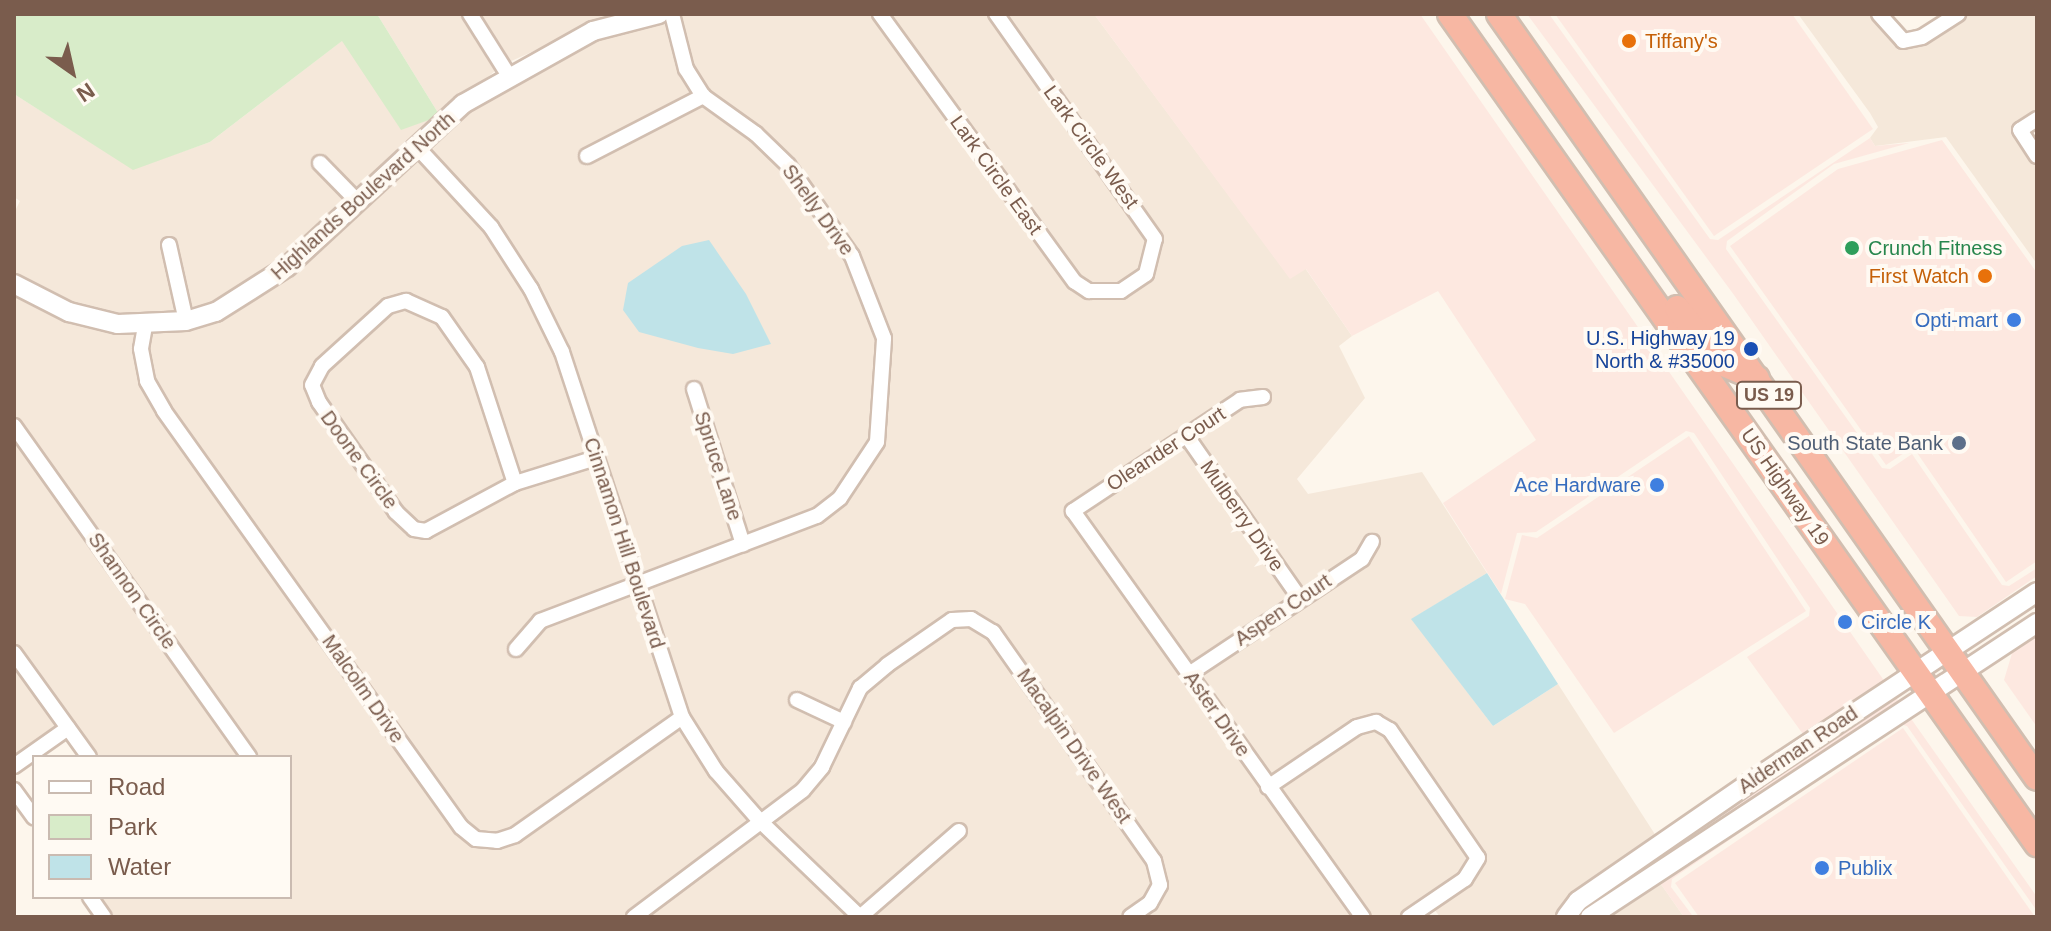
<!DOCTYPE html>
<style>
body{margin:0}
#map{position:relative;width:2051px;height:931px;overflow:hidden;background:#fdf6ec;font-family:Arial,sans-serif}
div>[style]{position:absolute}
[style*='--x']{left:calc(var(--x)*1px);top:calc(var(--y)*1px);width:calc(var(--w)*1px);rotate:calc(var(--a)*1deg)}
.residential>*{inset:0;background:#f5e8da}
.commercial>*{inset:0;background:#fde8e0}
.green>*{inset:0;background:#d8ecc9}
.water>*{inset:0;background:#bfe3e8}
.roads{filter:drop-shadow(2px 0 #d1beb0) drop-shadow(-2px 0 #d1beb0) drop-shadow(0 2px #d1beb0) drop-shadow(0 -2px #d1beb0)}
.street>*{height:14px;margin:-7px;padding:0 7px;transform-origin:7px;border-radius:7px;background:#fff}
.secondary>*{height:18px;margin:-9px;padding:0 9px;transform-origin:9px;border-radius:9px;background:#fff}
.highway>*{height:24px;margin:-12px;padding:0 12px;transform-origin:12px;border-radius:12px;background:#f7b7a3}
.dots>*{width:22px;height:22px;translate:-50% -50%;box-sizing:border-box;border:4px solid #fffaf3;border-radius:50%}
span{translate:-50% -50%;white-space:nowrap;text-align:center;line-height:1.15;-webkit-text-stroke:8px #fffaf3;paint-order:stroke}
.shield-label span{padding:2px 6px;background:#fffaf3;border:2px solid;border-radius:6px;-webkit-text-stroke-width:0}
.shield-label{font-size:18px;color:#7a5c4d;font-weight:700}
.food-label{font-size:20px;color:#c56008}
.left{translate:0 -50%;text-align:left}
.right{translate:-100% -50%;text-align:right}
.street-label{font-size:20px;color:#7a5c4d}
.leisure-label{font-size:20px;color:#27864d}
.shop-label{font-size:20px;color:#366cbe}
.transit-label{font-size:20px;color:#164399}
.service-label{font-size:20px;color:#4e5e75}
.frame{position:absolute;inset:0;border:16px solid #7a5c4d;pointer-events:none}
.legend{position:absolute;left:32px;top:755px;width:260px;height:144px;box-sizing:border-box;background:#fffaf3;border:2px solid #cabbb1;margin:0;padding:10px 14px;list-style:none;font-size:24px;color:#7a5c4d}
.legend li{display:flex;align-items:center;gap:16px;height:40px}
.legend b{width:40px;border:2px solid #cabbb1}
.north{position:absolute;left:32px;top:32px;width:80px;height:80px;-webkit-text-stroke:6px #fffaf3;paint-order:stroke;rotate:146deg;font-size:22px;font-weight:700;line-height:32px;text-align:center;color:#7a5c4d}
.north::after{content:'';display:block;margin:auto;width:28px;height:36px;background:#7a5c4d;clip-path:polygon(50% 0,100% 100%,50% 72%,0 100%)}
</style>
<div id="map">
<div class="residential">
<i style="clip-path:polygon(377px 14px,463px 14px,497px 69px,357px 194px,319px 154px,312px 163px,349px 202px,283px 262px,237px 294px,191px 313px,174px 239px,163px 240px,179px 316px,140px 320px,71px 306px,14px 276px,14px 213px,20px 201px,14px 197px,14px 94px,133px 169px,210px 142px,343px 40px,401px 129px,440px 116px)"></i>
<i style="clip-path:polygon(477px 14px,633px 14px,590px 26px,507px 63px)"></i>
<i style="clip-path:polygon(707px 14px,873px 14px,1057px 271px,1090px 298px,1106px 299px,1135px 292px,1151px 279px,1160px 257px,1160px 236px,1003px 14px,1094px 14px,1290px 278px,1305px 268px,1352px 336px,1339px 346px,1365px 398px,1297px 479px,1308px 494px,1422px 472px,1487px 573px,1412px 619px,1493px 726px,1558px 684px,1658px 839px,1558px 917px,1440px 917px,1434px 909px,1469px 885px,1483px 856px,1395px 727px,1379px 716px,1269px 778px,1198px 676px,1368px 563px,1380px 540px,1369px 533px,1358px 554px,1300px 588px,1195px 437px,1243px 406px,1270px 402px,1267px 389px,1236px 395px,1065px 509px,1355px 917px,1142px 917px,1168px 884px,976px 613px,968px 611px,948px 614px,882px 660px,856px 683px,840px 714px,794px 692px,790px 703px,835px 725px,799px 785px,760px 812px,721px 767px,687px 714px,644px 590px,750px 549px,844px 503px,883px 443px,890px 337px,858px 254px,792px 161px,707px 92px,692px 67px,679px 16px)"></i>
<i style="clip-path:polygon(888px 14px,990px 14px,1149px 240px,1141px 270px,1119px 285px,1091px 285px,1078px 277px)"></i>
<i style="clip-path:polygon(1798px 14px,1872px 14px,1887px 36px,1904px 47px,1926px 43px,1970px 14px,2037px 14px,2037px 111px,2011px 128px,2037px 166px,2037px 264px,1946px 137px,1875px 146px,1870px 138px,1878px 127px,1870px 113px)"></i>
<i style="clip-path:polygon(667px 18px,694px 93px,580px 153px,585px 164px,703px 104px,753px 139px,783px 169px,847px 259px,878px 338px,871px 439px,835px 493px,814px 511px,746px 536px,698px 382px,687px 384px,735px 540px,640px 577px,568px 349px,536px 286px,427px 149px,467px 109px,596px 38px)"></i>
<i style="clip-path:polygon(418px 157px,486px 231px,526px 292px,557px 354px,589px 453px,519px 475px,444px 311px,420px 297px,384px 301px,317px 361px,307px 382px,391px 515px,428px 537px,518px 489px,592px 466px,629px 581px,535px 616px,507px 649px,517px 658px,544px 626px,633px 594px,674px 714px,511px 829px,496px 835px,478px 833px,466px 822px,169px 408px,152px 379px,147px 350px,150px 332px,219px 318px,266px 292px)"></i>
<i style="clip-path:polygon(14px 290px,138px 332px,141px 382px,457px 830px,497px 848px,680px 726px,750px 819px,624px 917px,111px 917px,97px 897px,290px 897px,290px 757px,256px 757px,14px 416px)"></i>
<i style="clip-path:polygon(407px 307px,438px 321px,471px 370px,507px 480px,425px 524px,401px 508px,319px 386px,327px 370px,391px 312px)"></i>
<i style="clip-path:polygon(14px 436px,242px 757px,97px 757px,14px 643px)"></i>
<i style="clip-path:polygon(1185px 443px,1290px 595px,1190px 665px,1082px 513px)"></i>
<i style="clip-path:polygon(954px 626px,970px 626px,990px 637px,1149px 863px,1154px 884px,1145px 898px,1118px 917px,870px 917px,967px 832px,960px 822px,860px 908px,769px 822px,807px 796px,865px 693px)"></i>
<i style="clip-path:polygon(14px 663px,60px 726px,14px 758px)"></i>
<i style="clip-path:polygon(1376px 729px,1387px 735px,1471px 857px,1460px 874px,1396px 917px,1371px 917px,1277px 789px,1360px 733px)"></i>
<i style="clip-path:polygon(760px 829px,851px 916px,645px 917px)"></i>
<i style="clip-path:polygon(1658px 880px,1684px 917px,1603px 917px)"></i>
</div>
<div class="commercial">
<i style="clip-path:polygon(1094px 14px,1420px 14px,1885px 682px,1805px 737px,1747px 657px,1809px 616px,1810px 608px,1694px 433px,1686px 431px,1536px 532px,1517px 533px,1501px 594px,1443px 503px,1536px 440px,1438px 291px,1352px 336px,1306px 269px,1290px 279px)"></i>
<i style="clip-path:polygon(1527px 14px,1549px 14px,1710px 239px,1718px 240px,1870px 138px,1875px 146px,1909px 143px,1834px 164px,1727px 241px,1726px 249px,1882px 468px,1890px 469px,1912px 454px,2002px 585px,2009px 586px,2037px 568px,2037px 576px,1977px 617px,1959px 616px,1734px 295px)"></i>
<i style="clip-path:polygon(1555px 14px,1792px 14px,1873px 129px,1714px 236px)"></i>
<i style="clip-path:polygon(1942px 140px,2037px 273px,2037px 561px,2006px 582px,1913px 447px,1886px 465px,1730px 246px,1838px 169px)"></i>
<i style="clip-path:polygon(1689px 436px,1806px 611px,1614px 733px,1525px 604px,1505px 599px,1522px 535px,1537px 538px)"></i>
<i style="clip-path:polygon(2037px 635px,2037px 727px,2004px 680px,2013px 650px)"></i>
<i style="clip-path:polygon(1893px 693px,1899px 702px,1651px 869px,1662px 852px)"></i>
<i style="clip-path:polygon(1907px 713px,2037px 897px,2037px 911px,1907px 726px,1900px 724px,1672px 879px,1671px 887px,1692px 915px,1684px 917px,1658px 880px)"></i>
<i style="clip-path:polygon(1903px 728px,2035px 917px,1699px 917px,1675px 883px)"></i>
</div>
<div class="green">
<i style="clip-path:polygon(14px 14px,377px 14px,440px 116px,401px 130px,342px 41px,210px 142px,133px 170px,14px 94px)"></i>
</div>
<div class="water">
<i style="clip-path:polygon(709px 240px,746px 294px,771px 344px,733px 354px,698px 348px,639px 332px,623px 310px,628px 283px,682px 246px)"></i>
<i style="clip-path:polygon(1487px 573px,1558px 684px,1493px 726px,1411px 619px)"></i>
</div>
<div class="roads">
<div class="street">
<i style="--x:470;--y:14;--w:73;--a:57.8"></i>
<i style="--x:880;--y:14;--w:331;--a:54"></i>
<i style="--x:1075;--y:282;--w:17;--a:33"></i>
<i style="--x:1089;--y:291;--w:32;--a:0"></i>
<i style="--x:1121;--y:291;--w:30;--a:-34"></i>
<i style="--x:1146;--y:274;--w:36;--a:-76"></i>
<i style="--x:1155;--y:239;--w:276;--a:-125.2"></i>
<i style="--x:1879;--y:14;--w:36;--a:48"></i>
<i style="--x:1903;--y:41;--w:19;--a:-12"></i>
<i style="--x:1922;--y:37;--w:43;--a:-32.6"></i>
<i style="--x:2037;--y:119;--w:20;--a:147"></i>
<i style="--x:2020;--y:130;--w:31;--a:57"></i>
<i style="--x:418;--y:148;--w:108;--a:47.3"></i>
<i style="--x:491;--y:227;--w:74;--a:57.2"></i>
<i style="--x:531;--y:289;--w:70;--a:63.8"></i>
<i style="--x:562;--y:352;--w:384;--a:71.8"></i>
<i style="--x:682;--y:717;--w:64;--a:57.8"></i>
<i style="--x:716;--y:771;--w:67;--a:48.7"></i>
<i style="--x:760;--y:821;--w:139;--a:43.8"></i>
<i style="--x:587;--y:156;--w:131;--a:-27.3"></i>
<i style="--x:320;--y:163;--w:54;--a:45.7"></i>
<i style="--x:169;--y:245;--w:78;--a:77.4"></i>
<i style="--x:406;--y:301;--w:39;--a:24"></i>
<i style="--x:442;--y:317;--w:61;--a:55"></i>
<i style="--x:477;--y:367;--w:122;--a:71.9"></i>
<i style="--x:515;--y:483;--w:101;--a:151.7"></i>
<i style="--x:426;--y:531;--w:12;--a:-171"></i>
<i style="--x:414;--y:529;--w:25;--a:-137"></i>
<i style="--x:396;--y:512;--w:134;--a:-125"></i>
<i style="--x:319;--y:402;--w:18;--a:-112"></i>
<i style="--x:312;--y:385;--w:21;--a:-62"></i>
<i style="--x:322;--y:366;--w:89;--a:-42.3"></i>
<i style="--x:388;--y:306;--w:19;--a:-16"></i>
<i style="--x:145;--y:326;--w:23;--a:100"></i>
<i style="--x:141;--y:349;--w:33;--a:79"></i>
<i style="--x:147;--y:381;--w:34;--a:60"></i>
<i style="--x:164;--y:411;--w:511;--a:54.48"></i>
<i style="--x:461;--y:827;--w:19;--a:39"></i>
<i style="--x:476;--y:839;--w:21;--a:5"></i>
<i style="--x:497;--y:841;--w:19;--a:-18"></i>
<i style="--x:515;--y:835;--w:204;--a:-35.2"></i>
<i style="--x:694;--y:389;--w:163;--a:72.5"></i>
<i style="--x:1263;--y:397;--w:23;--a:173"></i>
<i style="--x:1240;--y:400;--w:201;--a:146.4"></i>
<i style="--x:1073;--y:511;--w:499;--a:54.5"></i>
<i style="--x:14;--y:426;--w:406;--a:54.6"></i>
<i style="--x:1186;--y:435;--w:198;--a:55.1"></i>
<i style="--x:515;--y:483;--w:85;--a:-17.2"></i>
<i style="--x:516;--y:649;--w:37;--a:-49"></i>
<i style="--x:540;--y:621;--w:296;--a:-20.8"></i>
<i style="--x:817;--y:516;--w:29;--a:-38"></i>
<i style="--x:840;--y:498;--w:67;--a:-56.5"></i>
<i style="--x:877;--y:442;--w:104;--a:-86.1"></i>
<i style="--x:884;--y:338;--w:88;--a:-111.3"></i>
<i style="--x:852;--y:256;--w:111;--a:-125.1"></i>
<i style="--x:788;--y:165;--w:45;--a:-135.9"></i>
<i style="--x:756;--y:134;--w:65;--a:-144.4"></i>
<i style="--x:703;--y:96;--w:32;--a:-122"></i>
<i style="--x:686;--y:69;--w:57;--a:-104.3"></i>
<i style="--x:14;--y:653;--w:128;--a:54.2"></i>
<i style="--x:1189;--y:674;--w:208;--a:-33.6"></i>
<i style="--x:1362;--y:559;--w:20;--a:-60"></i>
<i style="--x:797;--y:700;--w:52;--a:25.1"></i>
<i style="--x:14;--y:766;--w:66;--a:-35.1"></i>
<i style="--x:1268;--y:787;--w:107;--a:-34"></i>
<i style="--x:1357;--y:727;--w:20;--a:-15"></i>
<i style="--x:1376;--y:722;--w:16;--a:30"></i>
<i style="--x:1390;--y:730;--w:155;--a:55.5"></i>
<i style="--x:1478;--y:858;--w:25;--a:122"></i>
<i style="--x:1465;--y:879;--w:68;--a:145.8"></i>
<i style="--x:14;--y:790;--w:34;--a:54"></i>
<i style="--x:90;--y:897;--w:24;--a:55"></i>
<i style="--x:634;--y:917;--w:211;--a:-36.9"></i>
<i style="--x:803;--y:790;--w:30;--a:-50"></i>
<i style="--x:822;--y:767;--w:88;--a:-64.3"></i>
<i style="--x:860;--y:688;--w:35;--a:-40"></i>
<i style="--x:887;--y:665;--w:79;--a:-34.7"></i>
<i style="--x:952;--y:620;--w:19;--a:-3"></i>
<i style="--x:971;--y:619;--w:26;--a:31"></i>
<i style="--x:993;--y:632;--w:280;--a:54.9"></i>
<i style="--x:1154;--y:861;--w:25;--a:76"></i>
<i style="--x:1160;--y:885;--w:21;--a:119"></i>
<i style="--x:1150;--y:903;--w:24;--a:145"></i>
<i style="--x:860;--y:917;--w:131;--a:-41"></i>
</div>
<div class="secondary">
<i style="--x:14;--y:284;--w:62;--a:27"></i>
<i style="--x:69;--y:312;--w:50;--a:13.8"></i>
<i style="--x:118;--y:324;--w:68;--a:-2.5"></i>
<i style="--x:186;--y:321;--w:31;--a:-17"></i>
<i style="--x:216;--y:312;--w:84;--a:-32.4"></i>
<i style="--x:287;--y:267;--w:240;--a:-42.8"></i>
<i style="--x:463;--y:104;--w:149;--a:-29.3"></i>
<i style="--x:593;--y:31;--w:68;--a:-14.4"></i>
<i style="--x:1566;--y:917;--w:20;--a:-53"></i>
<i style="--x:1578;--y:901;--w:216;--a:-34.6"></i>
<i style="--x:1756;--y:778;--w:337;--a:-33.5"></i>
<i style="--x:1590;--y:917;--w:535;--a:-33.33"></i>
</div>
<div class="highway">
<i style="--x:1450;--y:14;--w:1017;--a:54.73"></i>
<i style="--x:1499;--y:14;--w:934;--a:54.85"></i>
<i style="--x:1677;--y:308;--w:70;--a:51.3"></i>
<i style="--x:1721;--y:363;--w:39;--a:23"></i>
</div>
</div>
<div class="dots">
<i style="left:1629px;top:41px;background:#e8710a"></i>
<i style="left:1852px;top:248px;background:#2e9e5b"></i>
<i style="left:1985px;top:276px;background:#e8710a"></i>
<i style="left:2014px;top:320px;background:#3f7fe0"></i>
<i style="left:1751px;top:349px;background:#1a4fb4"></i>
<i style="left:1959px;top:443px;background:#5c6f8a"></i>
<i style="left:1657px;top:485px;background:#3f7fe0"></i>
<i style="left:1845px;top:622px;background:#3f7fe0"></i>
<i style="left:1822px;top:868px;background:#3f7fe0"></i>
</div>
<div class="shield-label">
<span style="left:1769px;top:395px">US 19</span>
</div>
<div class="food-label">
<span class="left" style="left:1645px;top:41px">Tiffany's</span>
<span class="right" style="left:1969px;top:276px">First Watch</span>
</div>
<div class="street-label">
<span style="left:1091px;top:147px;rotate:54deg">Lark Circle West</span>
<span style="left:996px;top:175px;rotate:54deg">Lark Circle East</span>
<span style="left:363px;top:196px;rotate:-42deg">Highlands Boulevard North</span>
<span style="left:818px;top:210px;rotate:54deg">Shelly Drive</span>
<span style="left:1166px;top:449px;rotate:-33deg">Oleander Court</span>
<span style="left:359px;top:460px;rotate:54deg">Doone Circle</span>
<span style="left:718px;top:466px;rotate:72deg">Spruce Lane</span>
<span style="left:1785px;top:487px;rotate:55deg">US Highway 19</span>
<span style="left:1242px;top:516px;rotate:55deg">Mulberry Drive</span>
<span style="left:624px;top:543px;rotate:72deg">Cinnamon Hill Boulevard</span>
<span style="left:132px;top:591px;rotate:55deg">Shannon Circle</span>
<span style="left:1283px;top:610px;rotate:-34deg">Aspen Court</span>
<span style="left:363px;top:689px;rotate:55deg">Malcolm Drive</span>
<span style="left:1217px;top:714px;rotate:55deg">Aster Drive</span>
<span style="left:1074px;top:746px;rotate:55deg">Macalpin Drive West</span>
<span style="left:1798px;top:750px;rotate:-34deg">Alderman Road</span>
</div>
<div class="leisure-label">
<span class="left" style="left:1868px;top:248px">Crunch Fitness</span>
</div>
<div class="shop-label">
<span class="right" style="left:1998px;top:320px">Opti-mart</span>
<span class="right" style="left:1641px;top:485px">Ace Hardware</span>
<span class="left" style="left:1861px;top:622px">Circle K</span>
<span class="left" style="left:1838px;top:868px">Publix</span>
</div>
<div class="transit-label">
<span class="right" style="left:1735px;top:350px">U.S. Highway 19<br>North &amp; #35000</span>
</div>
<div class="service-label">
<span class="right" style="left:1943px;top:443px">South State Bank</span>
</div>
<div class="frame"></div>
<ul class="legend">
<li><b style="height:10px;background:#fff"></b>Road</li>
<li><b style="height:22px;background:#d8ecc9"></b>Park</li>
<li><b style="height:22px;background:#bfe3e8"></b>Water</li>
</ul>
<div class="north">N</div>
</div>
